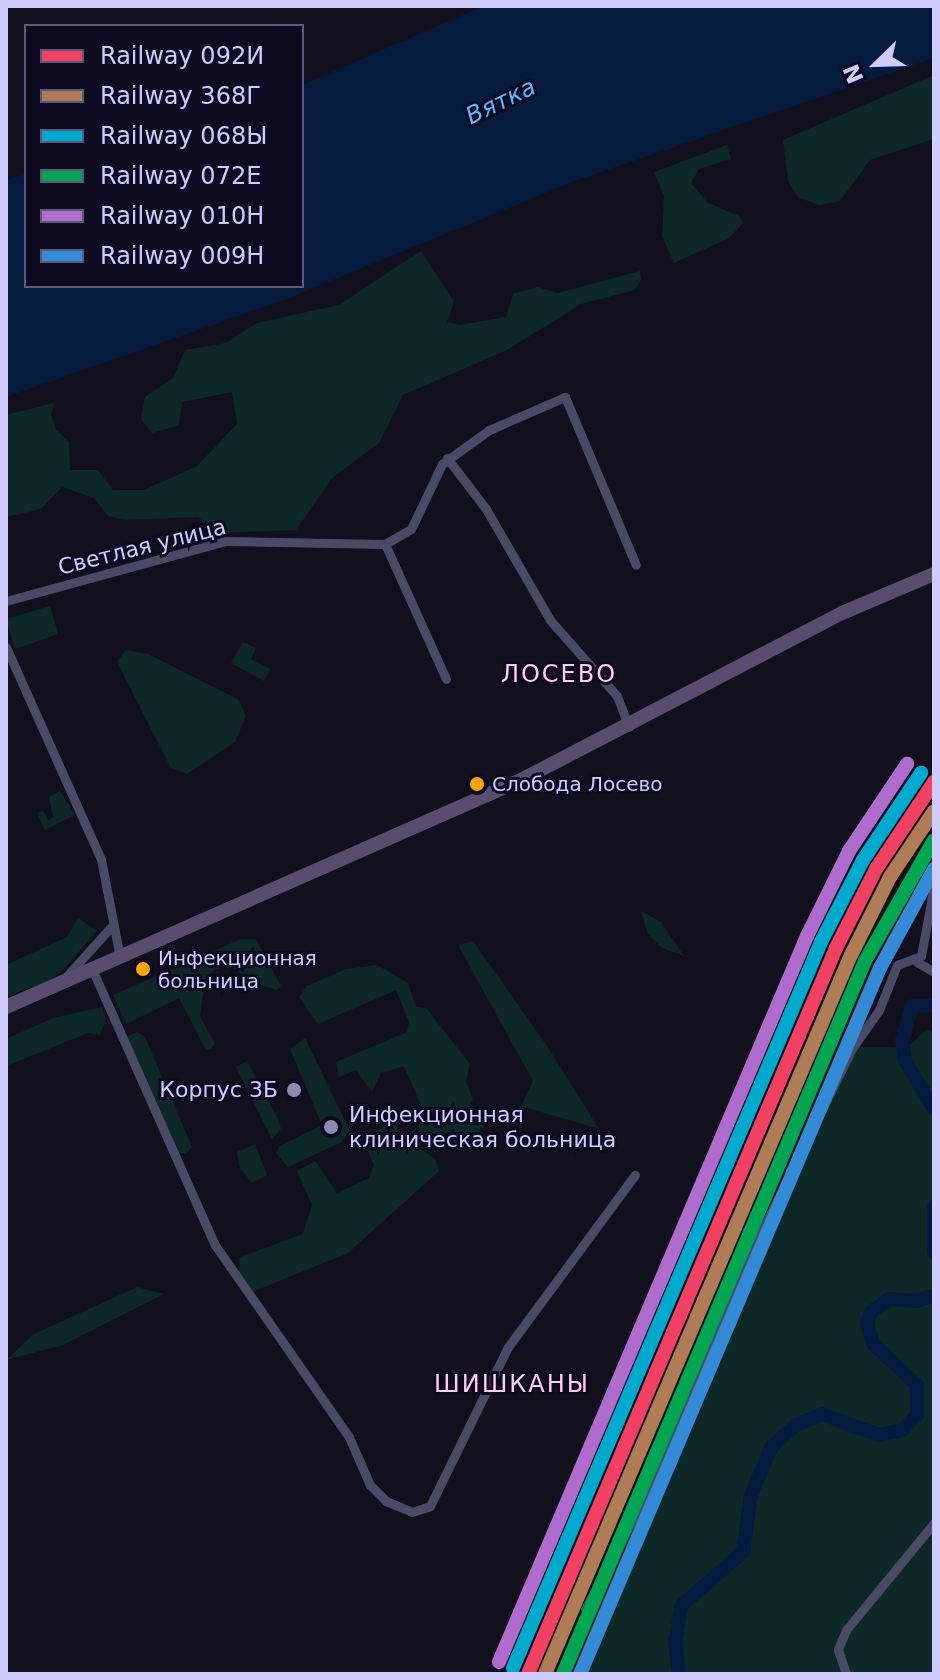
<!DOCTYPE html>
<meta charset="utf-8">
<style>
body{margin:0}
#map{position:relative;width:940px;height:1680px;overflow:hidden;background:#12101c;font-family:"DejaVu Sans",sans-serif}
div>[style]{position:absolute}
[style*='--x']{left:calc(var(--x)*1px);top:calc(var(--y)*1px);width:calc(var(--w)*1px);rotate:calc(var(--a)*1deg)}
.green>*{inset:0;background:#0e2828}
.water>*{inset:0;background:#051b3e}
.river>*{height:14px;margin:-7px;padding:0 7px;transform-origin:7px;border-radius:7px;background:#051b3e}
.minor>*{height:9px;margin:-4.5px;padding:0 4.5px;transform-origin:4.5px;border-radius:4.5px;background:#4a4a66}
.primary>*{height:14px;margin:-7px;padding:0 7px;transform-origin:7px;border-radius:7px;background:#594d6f}
.rail-1>*{height:14px;margin:-7px;padding:0 7px;transform-origin:7px;border-radius:7px;background:#f24062}
.rail-2>*{height:14px;margin:-7px;padding:0 7px;transform-origin:7px;border-radius:7px;background:#b07c57}
.rail-3>*{height:14px;margin:-7px;padding:0 7px;transform-origin:7px;border-radius:7px;background:#00a9ce}
.rail-4>*{height:14px;margin:-7px;padding:0 7px;transform-origin:7px;border-radius:7px;background:#00a651}
.rail-5>*{height:14px;margin:-7px;padding:0 7px;transform-origin:7px;border-radius:7px;background:#b06ccc}
.rail-6>*{height:14px;margin:-7px;padding:0 7px;transform-origin:7px;border-radius:7px;background:#338bd7}
.dots>*{width:22px;height:22px;translate:-50% -50%;box-sizing:border-box;border:4px solid #0e0b21;border-radius:50%}
span{translate:-50% -50%;white-space:nowrap;text-align:center;line-height:1.15;-webkit-text-stroke:6px #0e0b21;paint-order:stroke}
.bus-label{font-size:20px;color:#d0cbff}
.left{translate:0 -50%;text-align:left}
.street-label{font-size:22px;color:#d0cbff}
.poi-label{font-size:22px;color:#d0cbff}
.right{translate:-100% -50%;text-align:right}
.water-label{font-size:24px;color:#59b6ff;font-style:italic}
.neighbourhood-label{font-size:24px;color:#ffcdee;letter-spacing:2px}
.frame{position:absolute;inset:0;border:8px solid #d0cbff;pointer-events:none}
.legend{position:absolute;left:24px;top:24px;width:280px;height:264px;box-sizing:border-box;background:#0e0b21;border:2px solid #5c587a;margin:0;padding:10px 14px;list-style:none;font-size:24px;color:#d0cbff}
.legend li{display:flex;align-items:center;gap:16px;height:40px}
.legend b{width:40px;border:2px solid #5c587a}
.north{position:absolute;left:836px;top:24px;width:80px;height:80px;-webkit-text-stroke:6px #0e0b21;paint-order:stroke;rotate:247deg;font-size:22px;font-weight:700;line-height:32px;text-align:center;color:#d0cbff}
.north::after{content:'';display:block;margin:auto;width:28px;height:36px;background:#d0cbff;clip-path:polygon(50% 0,100% 100%,50% 72%,0 100%)}
</style>
<div id="map">
<div class="green">
<i style="clip-path:polygon(934px 75px,934px 139px,870px 160px,840px 201px,819px 205px,798px 197px,788px 181px,783px 140px)"></i>
<i style="clip-path:polygon(727px 145px,731px 159px,699px 169px,691px 183px,708px 203px,739px 216px,743px 223px,729px 238px,674px 263px,662px 236px,664px 196px,654px 172px)"></i>
<i style="clip-path:polygon(421px 251px,454px 302px,447px 322px,460px 325px,506px 317px,513px 294px,537px 287px,558px 293px,640px 271px,641px 280px,635px 290px,581px 304px,507px 350px,403px 395px,379px 443px,332px 478px,296px 530px,218px 533px,198px 517px,125px 520px,108px 516px,94px 498px,62px 487px,41px 509px,6px 517px,6px 415px,54px 403px,51px 415px,56px 430px,69px 442px,70px 470px,98px 470px,113px 490px,144px 490px,197px 466px,237px 424px,232px 392px,182px 402px,179px 425px,152px 433px,141px 419px,145px 397px,173px 378px,185px 350px,226px 343px,257px 323px,339px 305px)"></i>
<i style="clip-path:polygon(50px 606px,58px 634px,15px 649px,6px 619px)"></i>
<i style="clip-path:polygon(243px 642px,256px 648px,251px 659px,270px 669px,264px 681px,231px 663px)"></i>
<i style="clip-path:polygon(126px 650px,148px 654px,239px 700px,246px 716px,235px 742px,187px 774px,171px 768px,117px 662px)"></i>
<i style="clip-path:polygon(60px 791px,75px 815px,45px 830px,37px 813px,43px 811px,48px 820px,53px 817px,49px 797px)"></i>
<i style="clip-path:polygon(641px 911px,661px 922px,684px 956px,662px 948px,648px 934px)"></i>
<i style="clip-path:polygon(78px 918px,97px 931px,64px 969px,48px 982px,6px 996px,6px 965px,67px 937px)"></i>
<i style="clip-path:polygon(241px 939px,256px 939px,281px 986px,277px 990px,251px 982px,230px 965px,214px 970px,205px 980px,200px 1016px,215px 1044px,211px 1049px,206px 1050px,179px 998px,126px 1024px,113px 995px)"></i>
<i style="clip-path:polygon(473px 941px,547px 1046px,599px 1129px,521px 1106px,533px 1081px,458px 945px)"></i>
<i style="clip-path:polygon(377px 965px,408px 983px,416px 1007px,426px 1008px,470px 1064px,466px 1082px,473px 1099px,469px 1108px,480px 1109px,487px 1124px,462px 1148px,454px 1129px,418px 1147px,435px 1159px,439px 1171px,348px 1253px,252px 1292px,239px 1276px,240px 1257px,303px 1234px,312px 1205px,297px 1171px,315px 1161px,337px 1193px,369px 1178px,374px 1165px,362px 1137px,382px 1128px,384px 1108px,404px 1138px,427px 1119px,404px 1066px,381px 1073px,372px 1092px,356px 1070px,339px 1077px,336px 1062px,407px 1032px,409px 1022px,396px 990px,318px 1024px,299px 997px,307px 986px,346px 969px)"></i>
<i style="clip-path:polygon(102px 1007px,106px 1019px,100px 1035px,88px 1033px,6px 1066px,6px 1039px,53px 1018px)"></i>
<i style="clip-path:polygon(927px 1029px,934px 1032px,934px 1674px,582px 1674px,587px 1664px,584px 1622px,711px 1361px,750px 1262px,858px 1047px,908px 1047px)"></i>
<i style="clip-path:polygon(137px 1032px,145px 1037px,192px 1147px,186px 1154px,179px 1153px,127px 1037px)"></i>
<i style="clip-path:polygon(305px 1038px,349px 1129px,342px 1142px,288px 1167px,276px 1153px,280px 1146px,322px 1125px,290px 1049px)"></i>
<i style="clip-path:polygon(247px 1061px,279px 1121px,281px 1129px,272px 1139px,236px 1067px)"></i>
<i style="clip-path:polygon(255px 1144px,267px 1175px,252px 1183px,239px 1166px,237px 1152px)"></i>
<i style="clip-path:polygon(137px 1287px,164px 1294px,63px 1345px,6px 1360px,34px 1334px)"></i>
</div>
<div class="water">
<i style="clip-path:polygon(483px 6px,934px 6px,934px 58px,572px 182px,284px 300px,6px 397px,6px 180px,26px 174px,26px 286px,302px 286px,302px 85px)"></i>
</div>
<div class="river">
<i style="--x:934;--y:1005;--w:22;--a:177"></i>
<i style="--x:912;--y:1006;--w:35;--a:106"></i>
<i style="--x:902;--y:1040;--w:21;--a:82"></i>
<i style="--x:905;--y:1061;--w:56;--a:58.9"></i>
<i style="--x:934;--y:1206;--w:46;--a:90"></i>
<i style="--x:679;--y:1674;--w:31;--a:-97"></i>
<i style="--x:675;--y:1643;--w:39;--a:-80"></i>
<i style="--x:682;--y:1605;--w:81;--a:-41"></i>
<i style="--x:743;--y:1552;--w:58;--a:-82"></i>
<i style="--x:751;--y:1495;--w:53;--a:-66.8"></i>
<i style="--x:772;--y:1446;--w:32;--a:-41"></i>
<i style="--x:796;--y:1425;--w:28;--a:-23"></i>
<i style="--x:822;--y:1414;--w:61;--a:20.2"></i>
<i style="--x:879;--y:1435;--w:24;--a:-12"></i>
<i style="--x:902;--y:1430;--w:21;--a:-45"></i>
<i style="--x:917;--y:1415;--w:30;--a:-90"></i>
<i style="--x:917;--y:1385;--w:60;--a:-137"></i>
<i style="--x:873;--y:1344;--w:22;--a:-106"></i>
<i style="--x:867;--y:1323;--w:12;--a:-70"></i>
<i style="--x:871;--y:1312;--w:22;--a:-36"></i>
<i style="--x:889;--y:1299;--w:28;--a:4"></i>
<i style="--x:917;--y:1301;--w:18;--a:-19"></i>
</div>
<div class="minor">
<i style="--x:447;--y:458;--w:64;--a:52.6"></i>
<i style="--x:486;--y:509;--w:128;--a:60"></i>
<i style="--x:550;--y:620;--w:101;--a:48.6"></i>
<i style="--x:617;--y:696;--w:33;--a:69"></i>
<i style="--x:6;--y:601;--w:228;--a:-15.3"></i>
<i style="--x:226;--y:541;--w:159;--a:1.1"></i>
<i style="--x:6;--y:647;--w:232;--a:65.9"></i>
<i style="--x:101;--y:859;--w:101;--a:79.1"></i>
<i style="--x:446;--y:679;--w:148;--a:-114.3"></i>
<i style="--x:385;--y:544;--w:30;--a:-30"></i>
<i style="--x:411;--y:529;--w:72;--a:-64.5"></i>
<i style="--x:442;--y:464;--w:58;--a:-35.9"></i>
<i style="--x:489;--y:430;--w:83;--a:-23.5"></i>
<i style="--x:565;--y:397;--w:182;--a:67.1"></i>
<i style="--x:917;--y:962;--w:20;--a:30"></i>
<i style="--x:92;--y:969;--w:302;--a:66"></i>
<i style="--x:215;--y:1245;--w:234;--a:55.1"></i>
<i style="--x:349;--y:1437;--w:52;--a:66.4"></i>
<i style="--x:370;--y:1485;--w:23;--a:45"></i>
<i style="--x:386;--y:1501;--w:28;--a:23"></i>
<i style="--x:412;--y:1512;--w:19;--a:-18"></i>
<i style="--x:430;--y:1506;--w:177;--a:-63.9"></i>
<i style="--x:508;--y:1347;--w:214;--a:-53.6"></i>
<i style="--x:65;--y:978;--w:69;--a:-48"></i>
<i style="--x:585;--y:1609;--w:123;--a:-61.8"></i>
<i style="--x:643;--y:1501;--w:273;--a:-66.4"></i>
<i style="--x:752;--y:1251;--w:228;--a:-63.7"></i>
<i style="--x:853;--y:1047;--w:45;--a:-54.9"></i>
<i style="--x:879;--y:1010;--w:48;--a:-68.2"></i>
<i style="--x:897;--y:965;--w:26;--a:-21"></i>
<i style="--x:921;--y:956;--w:71;--a:-79.5"></i>
<i style="--x:846;--y:1674;--w:26;--a:-108"></i>
<i style="--x:838;--y:1649;--w:21;--a:-67"></i>
<i style="--x:846;--y:1630;--w:139;--a:-50.6"></i>
</div>
<div class="primary">
<i style="--x:6;--y:1007;--w:563;--a:-23.79"></i>
<i style="--x:521;--y:780;--w:362;--a:-27.5"></i>
<i style="--x:842;--y:613;--w:100;--a:-23"></i>
</div>
<div class="rail-1">
<i style="--x:528;--y:1674;--w:789;--a:-67.01"></i>
<i style="--x:836;--y:948;--w:89;--a:-63.1"></i>
<i style="--x:876;--y:869;--w:105;--a:-56.3"></i>
</div>
<div class="rail-2">
<i style="--x:545;--y:1674;--w:781;--a:-66.95"></i>
<i style="--x:851;--y:955;--w:87;--a:-63.4"></i>
<i style="--x:890;--y:877;--w:79;--a:-56.3"></i>
</div>
<div class="rail-3">
<i style="--x:513;--y:1668;--w:789;--a:-67.01"></i>
<i style="--x:821;--y:942;--w:92;--a:-62.9"></i>
<i style="--x:863;--y:860;--w:105;--a:-56.3"></i>
</div>
<div class="rail-4">
<i style="--x:563;--y:1674;--w:774;--a:-67.04"></i>
<i style="--x:865;--y:961;--w:139;--a:-60.3"></i>
</div>
<div class="rail-5">
<i style="--x:499;--y:1662;--w:789;--a:-67.01"></i>
<i style="--x:807;--y:936;--w:95;--a:-63.7"></i>
<i style="--x:849;--y:851;--w:105;--a:-56.3"></i>
</div>
<div class="rail-6">
<i style="--x:580;--y:1674;--w:767;--a:-66.98"></i>
<i style="--x:880;--y:968;--w:113;--a:-61.4"></i>
</div>
<div class="dots">
<i style="left:477px;top:784px;background:#f7a600"></i>
<i style="left:143px;top:969px;background:#f7a600"></i>
<i style="left:294px;top:1090px;background:#8e8ab0"></i>
<i style="left:331px;top:1127px;background:#8e8ab0"></i>
</div>
<div class="bus-label">
<span class="left" style="left:492px;top:784px">Слобода Лосево</span>
<span class="left" style="left:158px;top:970px">Инфекционная<br>больница</span>
</div>
<div class="street-label">
<span style="left:142px;top:547px;rotate:-14deg">Светлая улица</span>
</div>
<div class="poi-label">
<span class="right" style="left:278px;top:1090px">Корпус 3Б</span>
<span class="left" style="left:349px;top:1127px">Инфекционная<br>клиническая больница</span>
</div>
<div class="water-label">
<span style="left:501px;top:102px;rotate:-26deg">Вятка</span>
</div>
<div class="neighbourhood-label">
<span style="left:559px;top:675px">ЛОСЕВО</span>
<span style="left:512px;top:1385px">ШИШКАНЫ</span>
</div>
<div class="frame"></div>
<ul class="legend">
<li><b style="height:10px;background:#f24062"></b>Railway 092И</li>
<li><b style="height:10px;background:#b07c57"></b>Railway 368Г</li>
<li><b style="height:10px;background:#00a9ce"></b>Railway 068Ы</li>
<li><b style="height:10px;background:#00a651"></b>Railway 072Е</li>
<li><b style="height:10px;background:#b06ccc"></b>Railway 010Н</li>
<li><b style="height:10px;background:#338bd7"></b>Railway 009Н</li>
</ul>
<div class="north">N</div>
</div>
